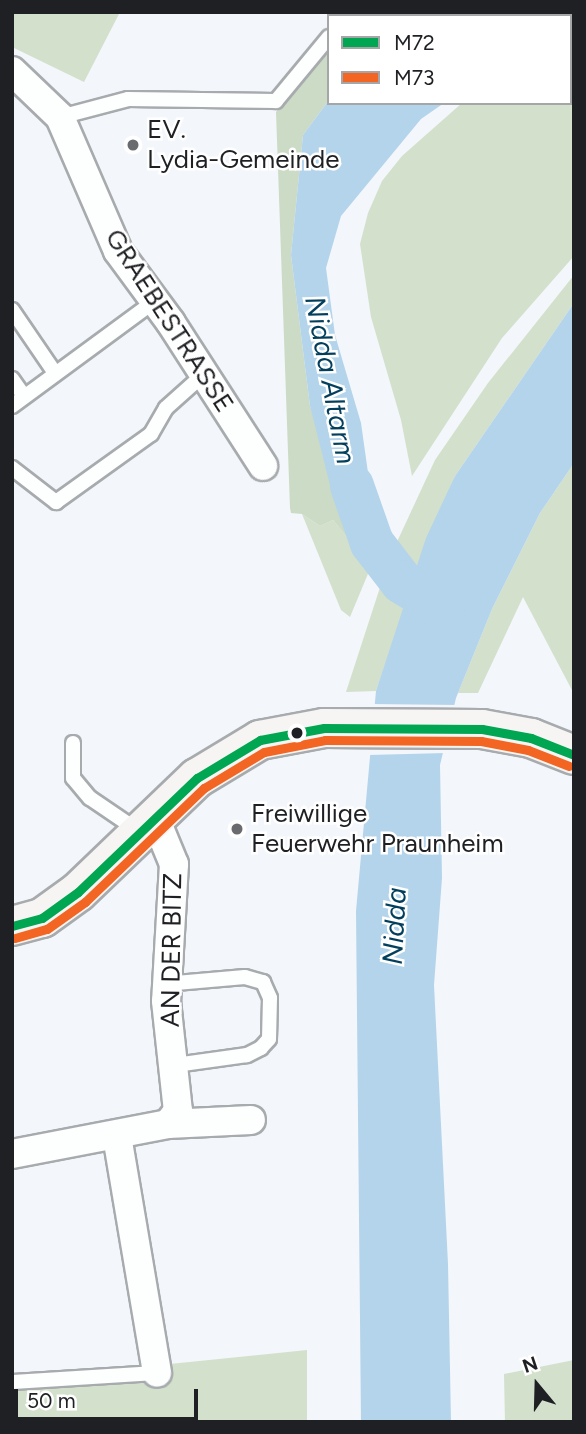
<!DOCTYPE html>
<style>
body{margin:0}
#map{position:relative;width:586px;height:1434px;overflow:hidden;background:#f3f6fa;font-family:Figtree,sans-serif}
div>[style]{position:absolute}
[style*='--x']{left:calc(var(--x)*1px);top:calc(var(--y)*1px);width:calc(var(--w)*1px);rotate:calc(var(--a)*1deg)}
.green>*{inset:0;background:#d3e0cc}
.forest>*{inset:0;background:#ccdbc5}
.water>*{inset:0;background:#b3d4eb}
.pier>*{inset:0;background:#f3f6fa}
.river>*{height:44px;margin:-22px;padding:0 22px;transform-origin:22px;border-radius:22px;background:#b3d4eb}
.roads{filter:drop-shadow(2px 0 #a8abae) drop-shadow(-2px 0 #a8abae) drop-shadow(0 2px #a8abae) drop-shadow(0 -2px #a8abae)}
.lane>*{height:14px;margin:-7px;padding:0 7px;transform-origin:7px;border-radius:7px;background:#fdfefe}
.street>*{height:28px;margin:-14px;padding:0 14px;transform-origin:14px;border-radius:14px;background:#fdfefe}
.secondary>*{height:38px;margin:-19px;padding:0 19px;transform-origin:19px;border-radius:19px;background:#f7f5f3}
.bus-1>*{height:9px;margin:-4.5px;padding:0 4.5px;transform-origin:4.5px;border-radius:4.5px;background:#00a651}
.bus-2>*{height:9px;margin:-4.5px;padding:0 4.5px;transform-origin:4.5px;border-radius:4.5px;background:#f26522}
.dots>*{width:19px;height:19px;translate:-50% -50%;box-sizing:border-box;border:4px solid #fff;border-radius:50%}
span{translate:-50% -50%;white-space:nowrap;text-align:center;line-height:1.15;-webkit-text-stroke:5px #fff;paint-order:stroke}
.poi-label{font-size:26px;color:#1e2023}
.left{translate:0 -50%;text-align:left}
.street-label{font-size:26px;color:#1e2023}
.water-label{font-size:28px;color:#023f5d;font-style:italic}
.frame{position:absolute;inset:0;border:14px solid #1e2023;pointer-events:none}
.legend{position:absolute;left:327px;top:14px;width:245px;height:91px;box-sizing:border-box;background:#fff;border:2px solid #a5a6a7;margin:0;padding:9px 12px;list-style:none;font-size:21px;color:#1e2023}
.legend li{display:flex;align-items:center;gap:14px;height:35px}
.legend b{width:35px;border:2px solid #a5a6a7}
.north{position:absolute;left:502px;top:1350px;width:70px;height:70px;-webkit-text-stroke:5px #fff;paint-order:stroke;rotate:341deg;font-size:19px;font-weight:700;line-height:28px;text-align:center;color:#1e2023}
.north::after{content:'';display:block;margin:auto;width:24px;height:32px;background:#1e2023;clip-path:polygon(50% 0,100% 100%,50% 72%,0 100%)}
.scale{position:absolute;left:14px;top:1389px;width:184px;height:32px;box-sizing:border-box;border:4px solid #1e2023;border-top:0;padding-left:9px;font-size:21px;line-height:24px;white-space:nowrap;color:#1e2023;-webkit-text-stroke:5px #fff;paint-order:stroke}
</style>
<div id="map">
<div class="green">
<i style="clip-path:polygon(12px 12px,120px 12px,84px 82px,12px 47px)"></i>
<i style="clip-path:polygon(570px 76px,574px 76px,574px 256px,502px 338px,412px 476px,401px 420px,371px 317px,360px 244px,368px 213px,382px 181px,402px 156px,462px 103px,570px 103px)"></i>
<i style="clip-path:polygon(574px 275px,574px 303px,455px 476px,414px 575px,396px 544px,435px 460px,488px 383px)"></i>
<i style="clip-path:polygon(574px 463px,574px 694px,523px 597px,478px 693px,458px 693px,492px 609px,540px 513px)"></i>
<i style="clip-path:polygon(302px 514px,320px 526px,333px 520px,356px 548px,380px 545px,350px 617px,341px 610px)"></i>
<i style="clip-path:polygon(386px 569px,408px 597px,376px 691px,346px 692px)"></i>
<i style="clip-path:polygon(307px 1350px,307px 1422px,12px 1422px,12px 1380px)"></i>
<i style="clip-path:polygon(574px 1360px,574px 1422px,505px 1422px,504px 1374px)"></i>
</div>
<div class="forest">
<i style="clip-path:polygon(356px 12px,489px 12px,354px 16px)"></i>
<i style="clip-path:polygon(329px 46px,329px 100px,303px 135px,291px 255px,310px 406px,356px 548px,333px 520px,320px 526px,302px 514px,291px 513px,290px 508px,276px 112px)"></i>
</div>
<div class="water">
<i style="clip-path:polygon(489px 12px,574px 14px,574px 57px,570px 57px,570px 16px,459px 16px)"></i>
<i style="clip-path:polygon(329px 100px,444px 103px,421px 119px,341px 216px,326px 268px,335px 335px,361px 423px,371px 494px,372px 543px,356px 545px,331px 489px,310px 406px,291px 255px,303px 135px)"></i>
<i style="clip-path:polygon(574px 303px,574px 463px,540px 513px,492px 609px,456px 698px,440px 765px,442px 878px,434px 985px,448px 1264px,451px 1422px,361px 1422px,356px 911px,376px 691px,426px 538px,455px 476px)"></i>
</div>
<div class="pier">
<i style="clip-path:polygon(372px 704px,458px 705px,446px 753px,369px 755px)"></i>
</div>
<div class="river">
<i style="--x:352;--y:486;--w:60;--a:70.7"></i>
<i style="--x:372;--y:543;--w:49;--a:52.4"></i>
<i style="--x:402;--y:582;--w:49;--a:31.8"></i>
</div>
<div class="roads">
<div class="lane">
<i style="--x:346;--y:16;--w:5;--a:-53"></i>
<i style="--x:60;--y:117;--w:70;--a:-14.8"></i>
<i style="--x:128;--y:99;--w:148;--a:0.8"></i>
<i style="--x:276;--y:101;--w:83;--a:-50.4"></i>
<i style="--x:12;--y:310;--w:76;--a:55.7"></i>
<i style="--x:12;--y:379;--w:19;--a:55"></i>
<i style="--x:12;--y:406;--w:177;--a:-36.3"></i>
<i style="--x:12;--y:468;--w:56;--a:37.7"></i>
<i style="--x:56;--y:502;--w:117;--a:-35.6"></i>
<i style="--x:151;--y:434;--w:30;--a:-60"></i>
<i style="--x:166;--y:408;--w:51;--a:-41.8"></i>
<i style="--x:73;--y:743;--w:35;--a:90"></i>
<i style="--x:73;--y:778;--w:26;--a:50"></i>
<i style="--x:90;--y:798;--w:60;--a:34.2"></i>
<i style="--x:167;--y:979;--w:10;--a:24"></i>
<i style="--x:176;--y:983;--w:69;--a:-5"></i>
<i style="--x:245;--y:977;--w:19;--a:16"></i>
<i style="--x:263;--y:982;--w:17;--a:66"></i>
<i style="--x:270;--y:998;--w:41;--a:91.4"></i>
<i style="--x:269;--y:1039;--w:12;--a:132"></i>
<i style="--x:261;--y:1048;--w:16;--a:153"></i>
<i style="--x:247;--y:1055;--w:65;--a:172"></i>
<i style="--x:183;--y:1064;--w:9;--a:-167"></i>
<i style="--x:12;--y:1382;--w:145;--a:-3.6"></i>
</div>
<div class="street">
<i style="--x:12;--y:71;--w:66;--a:43.8"></i>
<i style="--x:60;--y:117;--w:146;--a:66.6"></i>
<i style="--x:118;--y:251;--w:89;--a:53.6"></i>
<i style="--x:171;--y:323;--w:170;--a:57.2"></i>
<i style="--x:155;--y:818;--w:50;--a:67.6"></i>
<i style="--x:174;--y:864;--w:137;--a:93.3"></i>
<i style="--x:166;--y:1001;--w:111;--a:83.8"></i>
<i style="--x:178;--y:1111;--w:16;--a:128"></i>
<i style="--x:117;--y:1136;--w:240;--a:80.4"></i>
<i style="--x:12;--y:1154;--w:159;--a:-10.9"></i>
<i style="--x:168;--y:1124;--w:83;--a:-2.8"></i>
</div>
<div class="secondary">
<i style="--x:12;--y:926;--w:31;--a:-15"></i>
<i style="--x:42;--y:918;--w:44;--a:-35.8"></i>
<i style="--x:78;--y:892;--w:165;--a:-43.8"></i>
<i style="--x:197;--y:778;--w:74;--a:-31.1"></i>
<i style="--x:260;--y:740;--w:65;--a:-10.6"></i>
<i style="--x:324;--y:728;--w:158;--a:0.4"></i>
<i style="--x:482;--y:729;--w:50;--a:10.4"></i>
<i style="--x:531;--y:738;--w:46;--a:21.6"></i>
</div>
</div>
<div class="bus-1">
<i style="--x:12;--y:926;--w:31;--a:-15"></i>
<i style="--x:42;--y:918;--w:44;--a:-35.8"></i>
<i style="--x:78;--y:892;--w:165;--a:-43.8"></i>
<i style="--x:197;--y:778;--w:74;--a:-31.1"></i>
<i style="--x:260;--y:740;--w:65;--a:-10.6"></i>
<i style="--x:324;--y:728;--w:158;--a:0.4"></i>
<i style="--x:482;--y:729;--w:50;--a:10.4"></i>
<i style="--x:531;--y:738;--w:46;--a:21.6"></i>
</div>
<div class="bus-2">
<i style="--x:15;--y:938;--w:33;--a:-16"></i>
<i style="--x:47;--y:929;--w:47;--a:-35.4"></i>
<i style="--x:85;--y:902;--w:165;--a:-43.8"></i>
<i style="--x:204;--y:788;--w:70;--a:-31"></i>
<i style="--x:264;--y:752;--w:62;--a:-11.1"></i>
<i style="--x:325;--y:740;--w:156;--a:0.4"></i>
<i style="--x:481;--y:741;--w:48;--a:10.8"></i>
<i style="--x:528;--y:750;--w:44;--a:21.3"></i>
</div>
<div class="dots">
<i style="left:133px;top:145px;background:#696b6e"></i>
<i style="left:297px;top:733px;background:#1e2023"></i>
<i style="left:237px;top:829px;background:#696b6e"></i>
</div>
<div class="poi-label">
<span class="left" style="left:147px;top:145px">EV.<br>Lydia-Gemeinde</span>
<span class="left" style="left:251px;top:829px">Freiwillige<br>Feuerwehr Praunheim</span>
</div>
<div class="street-label">
<span style="left:169px;top:321px;rotate:57deg">GRAEBESTRASSE</span>
<span style="left:172px;top:950px;rotate:-89deg">AN DER BITZ</span>
</div>
<div class="water-label">
<span style="left:331px;top:380px;rotate:79deg">Nidda Altarm</span>
<span style="left:394px;top:926px;rotate:-87deg">Nidda</span>
</div>
<div class="frame"></div>
<ul class="legend">
<li><b style="height:9px;background:#00a651"></b>M72</li>
<li><b style="height:9px;background:#f26522"></b>M73</li>
</ul>
<div class="north">N</div>
<div class="scale">50 m</div>
</div>
